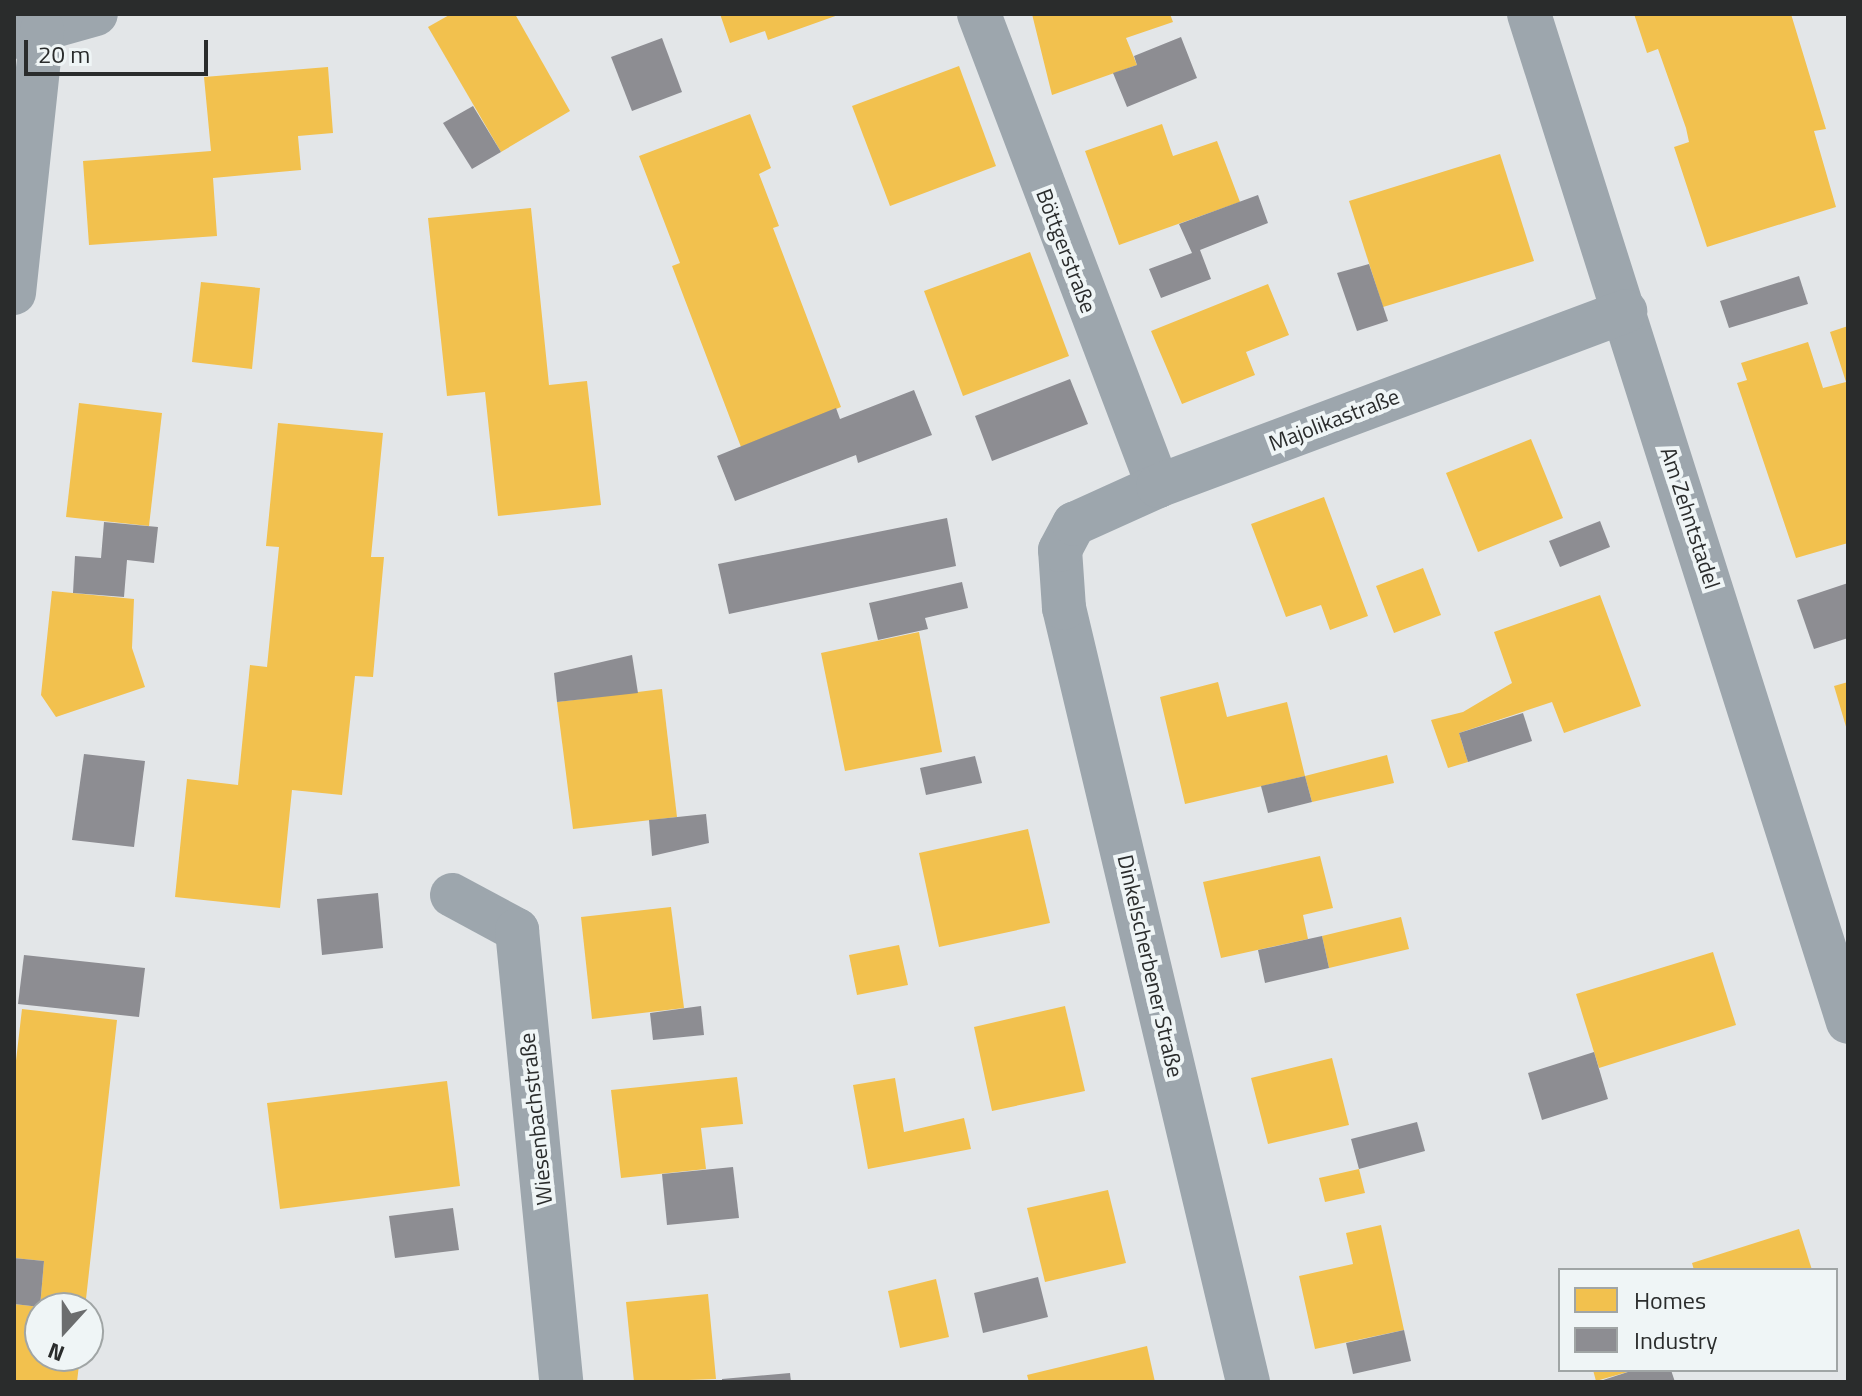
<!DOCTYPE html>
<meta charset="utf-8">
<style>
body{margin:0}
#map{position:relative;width:1862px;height:1396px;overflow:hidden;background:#e3e6e8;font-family:"Titillium Web",sans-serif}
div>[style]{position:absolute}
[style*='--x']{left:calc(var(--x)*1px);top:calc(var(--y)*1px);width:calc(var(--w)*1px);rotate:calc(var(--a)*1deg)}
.homes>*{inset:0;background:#f2c14e}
.industry>*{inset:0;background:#8d8d92}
.minor>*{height:44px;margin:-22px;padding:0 22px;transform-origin:22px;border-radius:22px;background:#9da6ad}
span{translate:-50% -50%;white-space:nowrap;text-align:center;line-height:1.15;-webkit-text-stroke:8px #eff5f6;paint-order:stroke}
.street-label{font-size:22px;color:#2a2c2c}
.frame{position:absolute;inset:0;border:16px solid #2a2c2c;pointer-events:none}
.legend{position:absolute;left:1558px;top:1268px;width:280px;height:104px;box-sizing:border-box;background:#eff5f6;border:2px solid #a0a5a5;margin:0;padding:10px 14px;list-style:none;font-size:24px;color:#2a2c2c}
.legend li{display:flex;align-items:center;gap:16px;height:40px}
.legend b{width:40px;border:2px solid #a0a5a5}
.north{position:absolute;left:24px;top:1292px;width:80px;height:80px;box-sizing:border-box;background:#eff5f6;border:2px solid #a0a5a5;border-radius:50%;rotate:201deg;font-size:22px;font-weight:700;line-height:32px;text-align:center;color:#2a2c2c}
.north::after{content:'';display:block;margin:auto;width:28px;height:36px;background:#6b6d6e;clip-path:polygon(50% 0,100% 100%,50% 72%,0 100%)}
.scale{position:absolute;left:24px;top:40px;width:184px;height:36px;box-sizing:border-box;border:4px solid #2a2c2c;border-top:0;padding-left:10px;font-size:24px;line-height:28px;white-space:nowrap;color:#2a2c2c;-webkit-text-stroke:6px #eff5f6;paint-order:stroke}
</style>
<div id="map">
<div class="homes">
<i style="clip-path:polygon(451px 14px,515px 14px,570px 111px,501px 152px,428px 27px)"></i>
<i style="clip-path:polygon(720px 14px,841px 14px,768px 40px,765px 31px,730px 43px)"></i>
<i style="clip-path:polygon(1032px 14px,1170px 14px,1173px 22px,1126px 38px,1137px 65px,1052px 95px)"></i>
<i style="clip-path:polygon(1634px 14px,1791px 14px,1826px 129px,1814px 131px,1836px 207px,1707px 247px,1674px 147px,1689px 142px,1686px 128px,1658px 49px,1647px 53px)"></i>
<i style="clip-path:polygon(959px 66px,996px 166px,890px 206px,852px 106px)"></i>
<i style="clip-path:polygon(328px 67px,333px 133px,298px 136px,301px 170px,213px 178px,217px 236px,89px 245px,83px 161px,211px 151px,204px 77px)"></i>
<i style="clip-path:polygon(750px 114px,771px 168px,759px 174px,779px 226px,773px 228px,841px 407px,741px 447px,672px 266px,680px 263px,639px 156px)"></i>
<i style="clip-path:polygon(1162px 124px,1173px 156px,1217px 141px,1240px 202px,1119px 245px,1085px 151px)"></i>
<i style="clip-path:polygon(1500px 154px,1534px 261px,1383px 307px,1349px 201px)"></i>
<i style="clip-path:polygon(531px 208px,549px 385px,587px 381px,601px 505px,498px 516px,485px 392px,447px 396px,428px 218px)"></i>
<i style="clip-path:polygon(1030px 252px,1069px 356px,963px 396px,924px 291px)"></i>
<i style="clip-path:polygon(201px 282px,260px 288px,252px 369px,192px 362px)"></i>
<i style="clip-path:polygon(1268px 284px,1289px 335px,1246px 352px,1255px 375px,1182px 404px,1151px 331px)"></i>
<i style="clip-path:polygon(1848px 326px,1848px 543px,1796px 558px,1737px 383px,1747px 380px,1741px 363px,1808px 342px,1823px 388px,1846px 382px,1830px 332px)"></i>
<i style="clip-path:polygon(79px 403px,162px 413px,149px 526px,66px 517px)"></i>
<i style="clip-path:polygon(278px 423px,383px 433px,371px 557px,384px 557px,373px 677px,355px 676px,342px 795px,292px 790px,280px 908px,175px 897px,187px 779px,238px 785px,250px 665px,267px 667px,279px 547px,266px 546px)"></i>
<i style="clip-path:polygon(1531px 439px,1563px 518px,1478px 552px,1446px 473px)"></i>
<i style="clip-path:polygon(1324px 497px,1368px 616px,1330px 630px,1321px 605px,1286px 617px,1251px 524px)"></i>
<i style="clip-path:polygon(1423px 568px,1441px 615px,1394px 633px,1376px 586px)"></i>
<i style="clip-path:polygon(52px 591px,134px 599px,132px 648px,145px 687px,56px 717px,41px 695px)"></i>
<i style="clip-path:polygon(1600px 595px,1641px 706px,1564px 733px,1552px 702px,1459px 733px,1468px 762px,1448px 768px,1431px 720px,1463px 712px,1512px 683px,1494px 632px)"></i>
<i style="clip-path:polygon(919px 632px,942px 752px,845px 771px,821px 653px)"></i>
<i style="clip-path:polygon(1218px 682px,1227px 717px,1287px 702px,1305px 776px,1387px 755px,1394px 783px,1312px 802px,1305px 776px,1185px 804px,1160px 697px)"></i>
<i style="clip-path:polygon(1848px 682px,1848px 730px,1847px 730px,1834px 686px)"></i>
<i style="clip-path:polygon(662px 689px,677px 817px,573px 829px,557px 702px)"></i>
<i style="clip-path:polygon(1028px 829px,1050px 923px,939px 947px,919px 853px)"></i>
<i style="clip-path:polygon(1320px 856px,1333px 908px,1303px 915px,1308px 939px,1221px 958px,1203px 882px)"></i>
<i style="clip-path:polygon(671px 907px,684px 1008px,592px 1019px,581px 917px)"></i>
<i style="clip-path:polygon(1401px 917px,1409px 949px,1329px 968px,1322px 936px)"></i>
<i style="clip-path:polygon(899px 945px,908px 985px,857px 995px,849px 955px)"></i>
<i style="clip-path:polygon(1713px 952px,1736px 1025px,1599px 1068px,1576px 994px)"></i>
<i style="clip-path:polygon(1065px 1006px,1085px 1091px,992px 1111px,974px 1027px)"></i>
<i style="clip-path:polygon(22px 1009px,117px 1020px,85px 1308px,40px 1308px,40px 1356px,80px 1356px,77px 1382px,14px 1382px,14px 1304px,40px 1307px,44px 1261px,14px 1258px,14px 1078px)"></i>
<i style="clip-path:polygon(1332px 1058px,1349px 1125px,1268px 1144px,1251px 1078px)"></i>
<i style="clip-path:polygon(737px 1077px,743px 1124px,701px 1128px,706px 1169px,621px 1178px,611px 1090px)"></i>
<i style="clip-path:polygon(895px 1078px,904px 1132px,964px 1118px,971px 1149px,868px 1169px,853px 1085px)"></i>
<i style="clip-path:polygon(447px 1081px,460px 1186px,280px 1209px,267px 1103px)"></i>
<i style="clip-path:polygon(1359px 1169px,1365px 1193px,1325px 1202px,1319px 1178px)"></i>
<i style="clip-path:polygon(1108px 1190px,1126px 1263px,1045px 1282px,1027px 1208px)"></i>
<i style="clip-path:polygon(1381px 1225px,1404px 1330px,1315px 1349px,1299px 1276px,1353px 1264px,1346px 1233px)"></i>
<i style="clip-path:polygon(1799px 1229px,1812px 1270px,1694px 1270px,1692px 1263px)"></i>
<i style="clip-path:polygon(936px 1279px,949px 1337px,900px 1348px,888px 1291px)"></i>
<i style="clip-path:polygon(708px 1294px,716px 1379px,634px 1382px,626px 1302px)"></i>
<i style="clip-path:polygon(1147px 1346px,1155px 1382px,1029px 1382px,1027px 1375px)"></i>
<i style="clip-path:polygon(1593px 1370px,1631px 1370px,1631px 1371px,1596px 1381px)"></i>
</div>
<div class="industry">
<i style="clip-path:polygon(1181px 37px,1197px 78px,1127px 107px,1113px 73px,1137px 65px,1134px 56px)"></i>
<i style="clip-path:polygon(662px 38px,682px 92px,632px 111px,611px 57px)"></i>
<i style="clip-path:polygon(473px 106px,501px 152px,472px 169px,443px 123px)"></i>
<i style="clip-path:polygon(1258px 195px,1268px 223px,1200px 250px,1211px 279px,1161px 298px,1149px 269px,1192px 253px,1179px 224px)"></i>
<i style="clip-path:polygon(1369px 264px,1388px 321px,1357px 331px,1337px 273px)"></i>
<i style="clip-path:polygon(1799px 276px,1808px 304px,1729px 328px,1720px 301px)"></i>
<i style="clip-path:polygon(1070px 379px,1088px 424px,992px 461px,975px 416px)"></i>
<i style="clip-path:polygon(914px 390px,932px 435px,858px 463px,856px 455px,735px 501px,717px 456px,836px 408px,840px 419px)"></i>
<i style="clip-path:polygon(947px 518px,956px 566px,729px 614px,718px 564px)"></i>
<i style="clip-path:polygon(1600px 521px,1610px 547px,1560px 567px,1549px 541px)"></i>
<i style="clip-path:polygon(104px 522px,158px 527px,154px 563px,127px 560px,124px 597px,73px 593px,75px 556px,101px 558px)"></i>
<i style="clip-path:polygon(962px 582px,968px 608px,925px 618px,928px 629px,878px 640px,869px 603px)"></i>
<i style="clip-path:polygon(1848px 583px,1848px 638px,1814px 649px,1797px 600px)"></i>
<i style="clip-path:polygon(632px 655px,638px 693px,557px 702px,554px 673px)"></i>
<i style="clip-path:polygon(1523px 713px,1532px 741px,1468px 762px,1459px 733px)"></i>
<i style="clip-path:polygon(84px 754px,145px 761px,134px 847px,72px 840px)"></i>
<i style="clip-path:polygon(975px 756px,982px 783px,926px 795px,920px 768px)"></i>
<i style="clip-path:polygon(1305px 776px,1312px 802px,1268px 813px,1261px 786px)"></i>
<i style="clip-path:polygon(706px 814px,709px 843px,652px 856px,649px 820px)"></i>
<i style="clip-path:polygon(378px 893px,383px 948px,322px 955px,317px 899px)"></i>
<i style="clip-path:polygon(1322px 936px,1329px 968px,1265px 983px,1258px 950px)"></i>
<i style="clip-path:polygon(24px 955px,145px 968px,139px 1017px,18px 1004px)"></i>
<i style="clip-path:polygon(701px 1006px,704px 1035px,653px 1040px,650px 1013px)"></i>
<i style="clip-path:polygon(1594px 1052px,1608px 1099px,1542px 1120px,1528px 1073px)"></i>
<i style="clip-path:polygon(1417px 1122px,1425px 1151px,1359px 1169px,1351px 1139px)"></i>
<i style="clip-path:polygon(733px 1167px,739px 1218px,667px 1225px,662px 1174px)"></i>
<i style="clip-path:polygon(453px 1208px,459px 1250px,395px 1258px,389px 1216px)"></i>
<i style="clip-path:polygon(14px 1258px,44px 1261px,40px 1307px,14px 1304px)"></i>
<i style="clip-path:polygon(1038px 1277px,1048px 1317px,983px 1333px,974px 1293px)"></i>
<i style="clip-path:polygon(1404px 1330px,1411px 1361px,1353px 1374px,1346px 1343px)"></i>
<i style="clip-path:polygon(1634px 1370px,1671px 1370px,1675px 1382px,1597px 1382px)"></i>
<i style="clip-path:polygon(790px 1373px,791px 1382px,722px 1382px,722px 1379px)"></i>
</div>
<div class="minor">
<i style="--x:979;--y:14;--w:505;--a:69.23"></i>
<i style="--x:1529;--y:14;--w:1057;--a:72.44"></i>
<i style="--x:14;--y:37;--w:85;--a:-15.7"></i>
<i style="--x:14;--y:293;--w:265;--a:-83.9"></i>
<i style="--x:452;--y:895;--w:74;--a:28.3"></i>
<i style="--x:517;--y:930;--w:454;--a:84.4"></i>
<i style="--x:1248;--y:1382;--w:796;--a:-103.37"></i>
<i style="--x:1064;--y:608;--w:58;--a:-93.9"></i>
<i style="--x:1060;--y:550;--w:30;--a:-62"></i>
<i style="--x:1074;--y:524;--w:92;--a:-24.3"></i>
<i style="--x:1158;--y:486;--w:499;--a:-20.5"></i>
</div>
<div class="street-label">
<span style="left:1066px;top:251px;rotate:69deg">Böttgerstraße</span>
<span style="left:1334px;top:420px;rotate:-21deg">Majolikastraße</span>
<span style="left:1690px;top:518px;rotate:72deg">Am Zehntstadel</span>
<span style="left:1150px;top:966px;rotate:77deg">Dinkelscherbener Straße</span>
<span style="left:536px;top:1119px;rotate:-96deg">Wiesenbachstraße</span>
</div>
<div class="frame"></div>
<ul class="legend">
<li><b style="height:22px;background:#f2c14e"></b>Homes</li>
<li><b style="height:22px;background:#8d8d92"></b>Industry</li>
</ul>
<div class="north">N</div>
<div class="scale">20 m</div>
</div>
